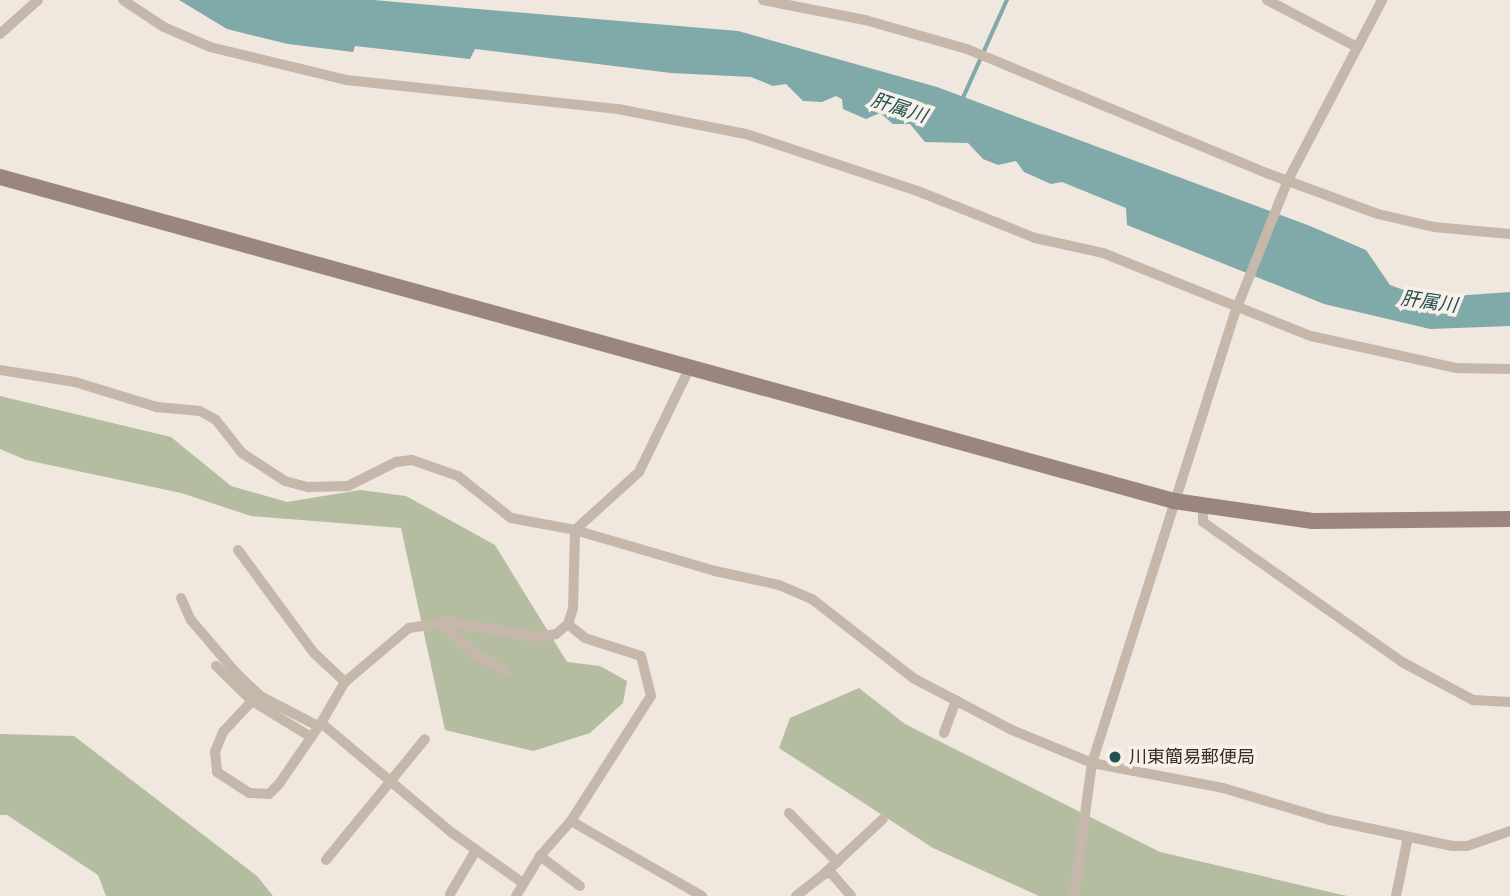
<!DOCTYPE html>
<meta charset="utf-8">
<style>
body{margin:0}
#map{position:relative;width:1510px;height:896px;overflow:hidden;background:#f0e7de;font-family:"Work Sans","Noto Sans JP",sans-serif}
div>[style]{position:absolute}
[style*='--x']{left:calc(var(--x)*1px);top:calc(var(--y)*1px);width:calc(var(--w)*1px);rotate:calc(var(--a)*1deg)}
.green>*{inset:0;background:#b5bda0}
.water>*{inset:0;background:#80a9a9}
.stream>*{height:3.5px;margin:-1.75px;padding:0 1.75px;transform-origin:1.75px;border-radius:1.75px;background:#80a9a9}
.street>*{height:10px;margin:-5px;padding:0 5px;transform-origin:5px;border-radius:5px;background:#c6b7ab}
.secondary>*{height:16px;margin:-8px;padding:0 8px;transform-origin:8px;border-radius:8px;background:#9a867d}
.dots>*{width:19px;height:19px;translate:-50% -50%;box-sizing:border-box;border:4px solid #f8f1ea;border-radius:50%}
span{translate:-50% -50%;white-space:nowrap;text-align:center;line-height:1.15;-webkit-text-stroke:7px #f8f1ea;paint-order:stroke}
.poi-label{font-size:18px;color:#352d2a}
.left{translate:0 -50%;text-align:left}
.water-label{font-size:19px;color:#245152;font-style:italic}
</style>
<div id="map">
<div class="green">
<i style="clip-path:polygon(0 396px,171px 437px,231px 486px,287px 502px,360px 490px,406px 496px,495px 545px,567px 662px,600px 666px,627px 681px,623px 703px,590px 733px,533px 751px,445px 730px,401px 528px,251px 516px,181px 493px,26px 460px,0 449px)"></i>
<i style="clip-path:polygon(859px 688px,905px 724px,1160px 852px,1347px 896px,1039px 896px,933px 848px,779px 748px,790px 718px)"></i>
<i style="clip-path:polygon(0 734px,74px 736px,257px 876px,273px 896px,106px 896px,98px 875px,7px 815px,0 815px)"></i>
</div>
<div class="water">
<i style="clip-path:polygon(179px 0,373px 0,738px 31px,937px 87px,1310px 226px,1366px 250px,1390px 285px,1426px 298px,1510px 292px,1510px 326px,1430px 329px,1324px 304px,1127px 225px,1126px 208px,1062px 182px,1051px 184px,1024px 172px,1016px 161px,998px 165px,983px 159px,968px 143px,925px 142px,910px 124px,893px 124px,880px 113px,866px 119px,843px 109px,842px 99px,836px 96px,822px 102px,803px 101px,786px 84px,773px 86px,751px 77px,671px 73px,475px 49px,470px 59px,355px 46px,353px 52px,288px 44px,227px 29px)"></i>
</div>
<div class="stream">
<i style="--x:962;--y:100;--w:110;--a:-65.8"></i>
</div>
<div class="street">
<i style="--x:123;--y:0;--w:49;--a:33.4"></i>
<i style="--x:164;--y:27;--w:50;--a:23.5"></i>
<i style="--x:210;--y:47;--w:140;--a:13.6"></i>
<i style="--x:346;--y:80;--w:274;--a:6.1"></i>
<i style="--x:618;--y:109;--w:130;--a:11.1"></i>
<i style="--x:746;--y:134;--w:183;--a:18.4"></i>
<i style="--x:920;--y:192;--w:124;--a:21.8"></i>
<i style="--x:1035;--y:238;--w:70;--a:12.4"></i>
<i style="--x:1103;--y:253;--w:224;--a:21.8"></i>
<i style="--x:1311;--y:336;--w:148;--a:12.4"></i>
<i style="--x:1456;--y:368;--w:54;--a:1.1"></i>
<i style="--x:763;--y:0;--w:104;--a:11.1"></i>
<i style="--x:865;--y:20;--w:106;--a:15.9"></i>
<i style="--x:967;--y:49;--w:327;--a:22.5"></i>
<i style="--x:1269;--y:174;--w:116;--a:20.2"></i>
<i style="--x:1378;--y:214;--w:57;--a:13.1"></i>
<i style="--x:1434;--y:227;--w:76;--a:5.3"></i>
<i style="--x:1267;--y:0;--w:102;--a:27.6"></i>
<i style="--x:0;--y:34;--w:51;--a:-41.8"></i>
<i style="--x:0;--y:370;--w:76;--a:9.1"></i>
<i style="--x:75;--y:382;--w:86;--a:17"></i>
<i style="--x:157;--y:407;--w:43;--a:5.3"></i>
<i style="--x:200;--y:411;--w:18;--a:29"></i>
<i style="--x:216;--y:420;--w:42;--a:51.8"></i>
<i style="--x:242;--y:453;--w:51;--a:33.1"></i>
<i style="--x:285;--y:481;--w:24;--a:15"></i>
<i style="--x:308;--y:487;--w:40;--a:-1.4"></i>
<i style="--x:348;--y:486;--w:54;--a:-26.6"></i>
<i style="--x:396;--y:462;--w:16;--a:-7"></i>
<i style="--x:412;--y:460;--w:49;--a:19.2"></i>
<i style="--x:458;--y:476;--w:68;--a:38.4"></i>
<i style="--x:511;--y:518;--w:65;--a:10.6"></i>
<i style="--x:575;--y:530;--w:146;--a:16.3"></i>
<i style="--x:715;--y:571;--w:66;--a:12.3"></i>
<i style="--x:779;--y:585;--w:36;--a:23"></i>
<i style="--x:812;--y:599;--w:128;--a:38"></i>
<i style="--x:913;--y:678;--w:112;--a:27.7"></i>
<i style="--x:1012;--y:730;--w:87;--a:22.4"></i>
<i style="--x:1092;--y:763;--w:133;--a:10.8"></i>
<i style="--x:1223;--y:788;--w:112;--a:16.7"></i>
<i style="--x:1330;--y:820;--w:125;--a:12"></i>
<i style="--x:1452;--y:846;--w:15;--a:0"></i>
<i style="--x:1467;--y:846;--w:46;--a:-19.2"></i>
<i style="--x:1203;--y:505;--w:17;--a:90"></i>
<i style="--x:1203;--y:522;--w:243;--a:35.1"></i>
<i style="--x:1402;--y:662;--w:81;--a:28.2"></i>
<i style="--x:1473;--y:700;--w:37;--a:3"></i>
<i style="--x:238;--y:550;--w:128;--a:53.6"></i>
<i style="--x:314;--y:653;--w:42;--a:43.1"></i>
<i style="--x:181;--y:598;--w:24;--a:66"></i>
<i style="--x:191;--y:620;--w:71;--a:49.6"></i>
<i style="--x:237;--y:674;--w:34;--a:43"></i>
<i style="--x:262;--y:697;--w:63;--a:27.4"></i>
<i style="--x:439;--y:622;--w:52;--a:41.1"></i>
<i style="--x:478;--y:656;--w:32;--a:28"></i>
<i style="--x:216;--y:666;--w:50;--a:44.2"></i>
<i style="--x:944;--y:733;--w:35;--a:-70"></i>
<i style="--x:311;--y:737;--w:69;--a:-148.6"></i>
<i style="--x:252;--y:701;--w:42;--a:133.1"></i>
<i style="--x:223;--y:732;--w:22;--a:112"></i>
<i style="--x:215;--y:752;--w:20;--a:84"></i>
<i style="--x:217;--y:772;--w:38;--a:33"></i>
<i style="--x:249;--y:793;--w:20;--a:3"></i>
<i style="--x:269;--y:794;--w:14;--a:-45"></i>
<i style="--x:279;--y:784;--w:74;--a:-55.5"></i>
<i style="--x:789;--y:813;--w:69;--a:45.6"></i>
<i style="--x:571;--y:821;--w:151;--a:29.8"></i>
<i style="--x:540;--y:856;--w:50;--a:36.9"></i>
<i style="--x:326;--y:860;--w:156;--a:-50.7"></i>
<i style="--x:825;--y:873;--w:79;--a:-43"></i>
<i style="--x:523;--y:883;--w:88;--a:-144.7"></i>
<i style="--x:451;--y:832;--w:170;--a:-140"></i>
<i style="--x:321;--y:723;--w:48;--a:-59.7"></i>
<i style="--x:345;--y:682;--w:84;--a:-40.2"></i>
<i style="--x:409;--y:628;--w:40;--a:-8.5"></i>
<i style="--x:449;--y:622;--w:91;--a:9.5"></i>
<i style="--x:539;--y:637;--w:17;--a:-10"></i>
<i style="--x:556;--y:634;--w:16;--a:-40"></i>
<i style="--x:568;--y:624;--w:16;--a:-72"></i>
<i style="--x:573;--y:609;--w:79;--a:-88.5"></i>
<i style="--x:575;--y:530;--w:86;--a:-42.2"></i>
<i style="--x:639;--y:472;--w:114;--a:-64.1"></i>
<i style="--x:450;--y:894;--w:51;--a:-59.4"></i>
<i style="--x:516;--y:896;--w:47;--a:-59"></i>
<i style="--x:540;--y:856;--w:47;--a:-48.5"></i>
<i style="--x:571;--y:821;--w:148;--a:-57.4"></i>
<i style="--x:651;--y:696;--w:41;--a:-104"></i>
<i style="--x:641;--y:656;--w:59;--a:-162.2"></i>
<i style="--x:585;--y:638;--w:22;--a:-141"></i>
<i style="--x:796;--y:896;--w:37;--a:-38"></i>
<i style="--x:825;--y:873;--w:7;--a:8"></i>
<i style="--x:832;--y:874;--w:29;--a:49"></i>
<i style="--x:1074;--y:896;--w:134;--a:-82.3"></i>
<i style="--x:1092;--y:763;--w:475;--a:-72.4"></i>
<i style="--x:1236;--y:310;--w:140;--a:-68.2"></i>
<i style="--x:1288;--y:180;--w:203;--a:-62.4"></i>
<i style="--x:1396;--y:896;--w:60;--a:-78.5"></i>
</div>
<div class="secondary">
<i style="--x:0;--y:177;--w:1218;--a:15.43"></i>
<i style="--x:1174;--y:501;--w:140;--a:8.2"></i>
<i style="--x:1313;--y:521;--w:197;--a:-0.6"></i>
</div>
<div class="dots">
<i style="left:1115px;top:757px;background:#245152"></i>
</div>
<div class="poi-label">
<span class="left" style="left:1129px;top:757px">川東簡易郵便局</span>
</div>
<div class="water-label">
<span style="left:899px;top:108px;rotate:18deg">肝属川</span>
<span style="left:1429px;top:302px;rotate:8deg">肝属川</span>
</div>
</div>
